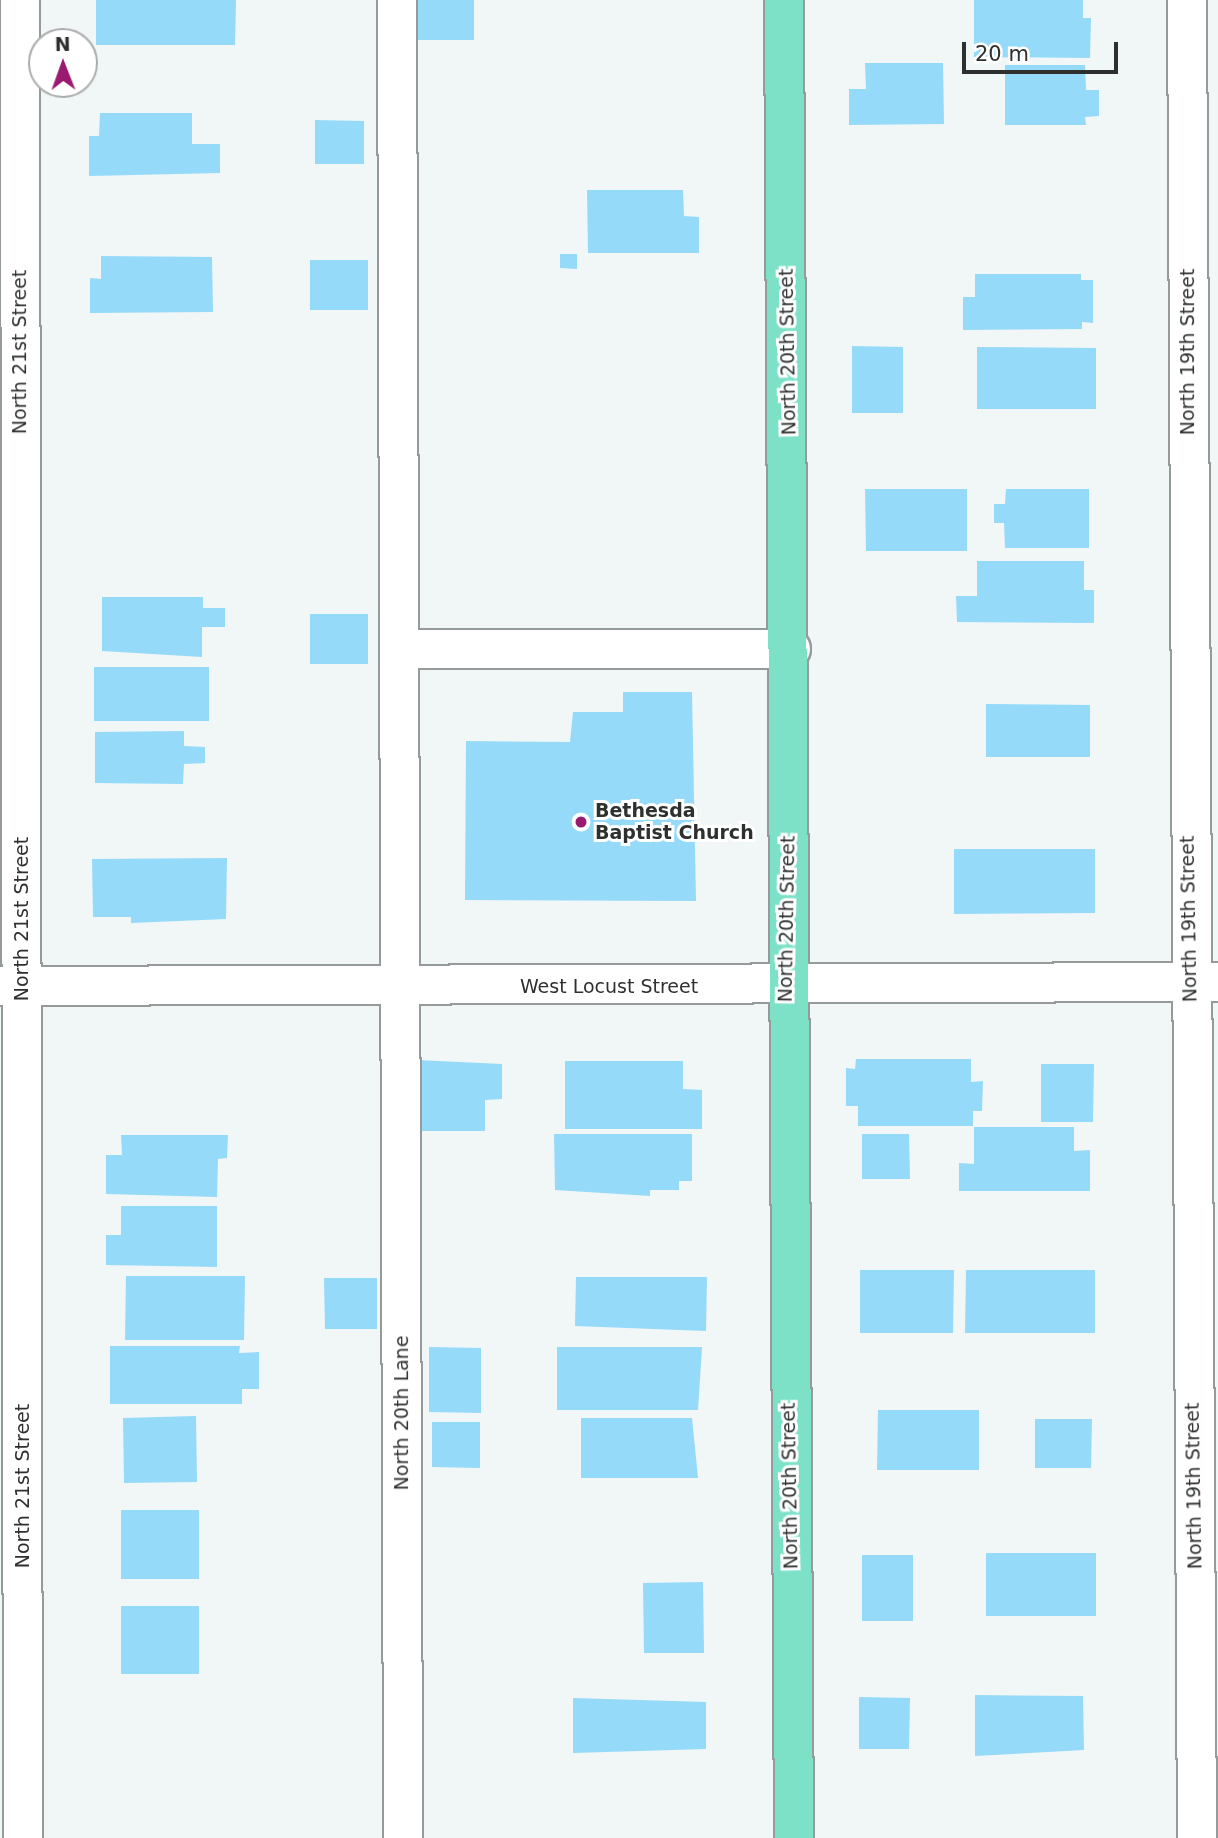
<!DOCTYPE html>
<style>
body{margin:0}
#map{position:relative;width:1218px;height:1838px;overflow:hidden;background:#f1f6f6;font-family:"DejaVu Sans",sans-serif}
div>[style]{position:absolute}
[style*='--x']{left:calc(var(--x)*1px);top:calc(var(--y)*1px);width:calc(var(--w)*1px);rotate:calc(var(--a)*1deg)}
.building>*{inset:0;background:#96dafa}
.roads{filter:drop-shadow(2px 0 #959a9a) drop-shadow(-2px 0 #959a9a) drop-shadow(0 2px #959a9a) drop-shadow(0 -2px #959a9a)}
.minor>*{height:38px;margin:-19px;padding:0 19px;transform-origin:19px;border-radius:19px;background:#fff}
.major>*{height:38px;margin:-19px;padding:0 19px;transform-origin:19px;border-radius:19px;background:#7de1c8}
.dots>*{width:19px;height:19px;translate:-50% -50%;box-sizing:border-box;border:4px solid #fff;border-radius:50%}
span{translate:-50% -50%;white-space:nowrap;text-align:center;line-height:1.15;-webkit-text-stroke:6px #fff;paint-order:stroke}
.street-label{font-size:19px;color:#2e3030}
.poi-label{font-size:19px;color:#2e3030;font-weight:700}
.left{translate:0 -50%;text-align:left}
.north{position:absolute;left:28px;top:28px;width:70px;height:70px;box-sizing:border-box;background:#fff;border:2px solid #abacac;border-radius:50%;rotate:359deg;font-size:19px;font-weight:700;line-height:28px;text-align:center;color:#2e3030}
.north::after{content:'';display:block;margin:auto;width:24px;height:32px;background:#9a1a70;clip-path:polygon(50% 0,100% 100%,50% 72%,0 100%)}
.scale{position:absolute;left:962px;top:42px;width:156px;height:32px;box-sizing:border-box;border:4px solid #2e3030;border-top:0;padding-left:9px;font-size:21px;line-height:24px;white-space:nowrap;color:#2e3030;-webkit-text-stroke:5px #fff;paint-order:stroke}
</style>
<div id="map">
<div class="building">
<i style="clip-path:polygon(96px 0,236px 0,235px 45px,96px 45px)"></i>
<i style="clip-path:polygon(418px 0,474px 0,474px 40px,417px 40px)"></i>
<i style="clip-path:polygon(974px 0,1083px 0,1083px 18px,1091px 18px,1090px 58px,974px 57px)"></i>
<i style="clip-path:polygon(865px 63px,943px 63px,944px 124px,849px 125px,849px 89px,866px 89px)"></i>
<i style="clip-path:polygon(1005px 65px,1085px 65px,1086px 90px,1099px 90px,1099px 116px,1085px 117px,1086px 125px,1005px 125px)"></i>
<i style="clip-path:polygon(100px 113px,192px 113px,192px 144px,220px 144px,220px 173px,89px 176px,89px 136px,99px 136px)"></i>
<i style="clip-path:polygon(315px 120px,364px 121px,364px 164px,315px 164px)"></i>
<i style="clip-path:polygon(587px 190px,683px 190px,684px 216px,699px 217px,699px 253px,588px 253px)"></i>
<i style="clip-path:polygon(560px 254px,577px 254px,577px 269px,560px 268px)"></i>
<i style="clip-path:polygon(101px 256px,212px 257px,213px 312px,90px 313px,90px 278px,101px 279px)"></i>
<i style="clip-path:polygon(310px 260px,368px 260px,368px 310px,310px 310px)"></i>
<i style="clip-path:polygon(975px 274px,1081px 274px,1081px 280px,1093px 280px,1093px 323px,1082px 322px,1082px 329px,963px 330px,963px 297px,975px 297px)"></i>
<i style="clip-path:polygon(852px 346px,903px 347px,903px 413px,852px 413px)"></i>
<i style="clip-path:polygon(977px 347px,1096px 348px,1096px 409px,977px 409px)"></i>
<i style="clip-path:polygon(865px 489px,967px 489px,967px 551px,866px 551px)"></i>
<i style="clip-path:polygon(1006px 489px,1089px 489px,1089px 548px,1005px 548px,1004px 523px,994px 523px,994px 504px,1005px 504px)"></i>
<i style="clip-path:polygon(977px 561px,1084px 561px,1084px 590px,1094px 590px,1094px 623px,957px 622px,956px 596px,977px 596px)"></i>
<i style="clip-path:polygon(102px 597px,203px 597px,203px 608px,225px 608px,225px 627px,202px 627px,202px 657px,102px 651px)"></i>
<i style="clip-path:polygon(310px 614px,368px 614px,368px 664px,310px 664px)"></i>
<i style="clip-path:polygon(94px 667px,209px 667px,209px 721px,94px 721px)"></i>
<i style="clip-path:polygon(623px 692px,692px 692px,696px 901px,465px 900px,466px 741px,570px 742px,573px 712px,623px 712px)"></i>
<i style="clip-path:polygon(986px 704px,1090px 705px,1090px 757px,986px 757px)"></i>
<i style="clip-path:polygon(184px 731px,184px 746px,205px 747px,205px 763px,184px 764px,183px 784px,95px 783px,95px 732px)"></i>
<i style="clip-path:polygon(954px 849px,1095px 849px,1095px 913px,954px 914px)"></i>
<i style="clip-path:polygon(227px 858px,226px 919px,131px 923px,131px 917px,93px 917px,92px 859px)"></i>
<i style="clip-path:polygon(856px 1059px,971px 1059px,971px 1082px,983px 1081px,982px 1111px,973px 1111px,973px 1126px,858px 1126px,858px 1106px,846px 1106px,846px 1068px,855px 1069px)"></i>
<i style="clip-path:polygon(417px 1060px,502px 1064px,502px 1099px,485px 1100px,485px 1131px,417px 1131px)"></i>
<i style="clip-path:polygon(565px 1061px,683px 1061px,683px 1089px,702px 1090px,702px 1129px,565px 1129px)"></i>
<i style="clip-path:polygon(1041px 1064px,1094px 1064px,1093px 1122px,1041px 1122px)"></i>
<i style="clip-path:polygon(974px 1127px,1074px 1127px,1074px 1151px,1090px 1150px,1090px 1191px,959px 1191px,959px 1163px,974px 1164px)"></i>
<i style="clip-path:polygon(554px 1134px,692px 1134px,692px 1181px,679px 1181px,679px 1190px,650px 1190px,650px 1196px,555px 1190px)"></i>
<i style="clip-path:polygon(862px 1134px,909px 1134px,910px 1179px,862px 1179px)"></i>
<i style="clip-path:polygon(121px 1135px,228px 1135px,227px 1158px,218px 1159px,217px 1197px,106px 1194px,106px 1155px,122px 1155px)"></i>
<i style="clip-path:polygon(121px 1206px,217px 1206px,217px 1267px,106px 1265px,106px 1235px,121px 1235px)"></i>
<i style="clip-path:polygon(860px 1270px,954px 1270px,953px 1333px,860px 1333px)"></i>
<i style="clip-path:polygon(966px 1270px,1095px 1270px,1095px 1333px,965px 1333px)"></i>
<i style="clip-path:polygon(126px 1276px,245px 1276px,244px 1340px,125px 1340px)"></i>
<i style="clip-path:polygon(576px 1277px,707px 1277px,706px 1331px,575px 1326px)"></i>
<i style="clip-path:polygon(324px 1278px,377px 1278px,377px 1329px,325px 1329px)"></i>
<i style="clip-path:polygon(110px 1346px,240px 1346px,239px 1353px,259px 1352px,259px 1389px,242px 1389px,242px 1404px,110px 1404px)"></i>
<i style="clip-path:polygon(429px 1347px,481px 1348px,481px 1413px,429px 1412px)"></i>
<i style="clip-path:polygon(557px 1347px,702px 1347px,698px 1410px,557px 1410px)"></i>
<i style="clip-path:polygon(878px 1410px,979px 1410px,979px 1470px,877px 1470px)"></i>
<i style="clip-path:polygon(196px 1416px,197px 1482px,124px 1483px,123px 1418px)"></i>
<i style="clip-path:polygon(581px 1418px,692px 1418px,698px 1478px,581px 1478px)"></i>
<i style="clip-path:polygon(1035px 1419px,1092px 1419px,1091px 1468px,1035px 1468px)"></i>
<i style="clip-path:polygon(432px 1422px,480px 1422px,480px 1468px,432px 1467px)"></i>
<i style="clip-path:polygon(121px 1510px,199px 1510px,199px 1579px,121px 1579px)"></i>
<i style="clip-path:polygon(986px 1553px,1096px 1553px,1096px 1616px,986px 1616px)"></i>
<i style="clip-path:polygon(862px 1555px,913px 1555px,913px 1621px,862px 1621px)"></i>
<i style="clip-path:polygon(703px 1582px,704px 1653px,644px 1653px,643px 1583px)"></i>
<i style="clip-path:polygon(121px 1606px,199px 1606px,199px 1674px,121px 1674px)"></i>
<i style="clip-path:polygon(975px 1695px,1083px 1696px,1084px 1750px,975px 1756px)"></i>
<i style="clip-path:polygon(859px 1697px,910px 1698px,909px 1749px,859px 1749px)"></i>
<i style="clip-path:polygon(573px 1698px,706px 1702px,706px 1749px,573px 1753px)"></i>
</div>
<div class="roads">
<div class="minor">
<i style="--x:20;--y:0;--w:1838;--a:89.91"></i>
<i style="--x:397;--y:0;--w:1838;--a:89.81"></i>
<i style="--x:1187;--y:0;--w:1838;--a:89.69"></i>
<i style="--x:399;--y:649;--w:392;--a:0"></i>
<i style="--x:0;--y:986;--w:1218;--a:-0.19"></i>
</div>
<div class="major">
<i style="--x:784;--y:0;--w:1838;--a:89.69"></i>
</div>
</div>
<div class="dots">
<i style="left:581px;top:822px;background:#9a1a70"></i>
</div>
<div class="street-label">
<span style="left:20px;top:352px;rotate:-90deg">North 21st Street</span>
<span style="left:788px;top:352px;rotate:-91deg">North 20th Street</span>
<span style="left:1188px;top:352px;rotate:-90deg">North 19th Street</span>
<span style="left:22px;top:919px;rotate:-90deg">North 21st Street</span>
<span style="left:787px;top:919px;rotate:-89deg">North 20th Street</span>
<span style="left:1189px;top:919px;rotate:-91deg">North 19th Street</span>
<span style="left:609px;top:987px">West Locust Street</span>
<span style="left:402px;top:1413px;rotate:-90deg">North 20th Lane</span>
<span style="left:23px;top:1486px;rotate:-90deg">North 21st Street</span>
<span style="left:790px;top:1486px;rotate:-91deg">North 20th Street</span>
<span style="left:1194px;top:1486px;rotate:-91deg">North 19th Street</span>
</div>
<div class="poi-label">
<span class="left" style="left:595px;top:822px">Bethesda<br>Baptist Church</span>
</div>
<div class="north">N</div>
<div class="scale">20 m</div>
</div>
